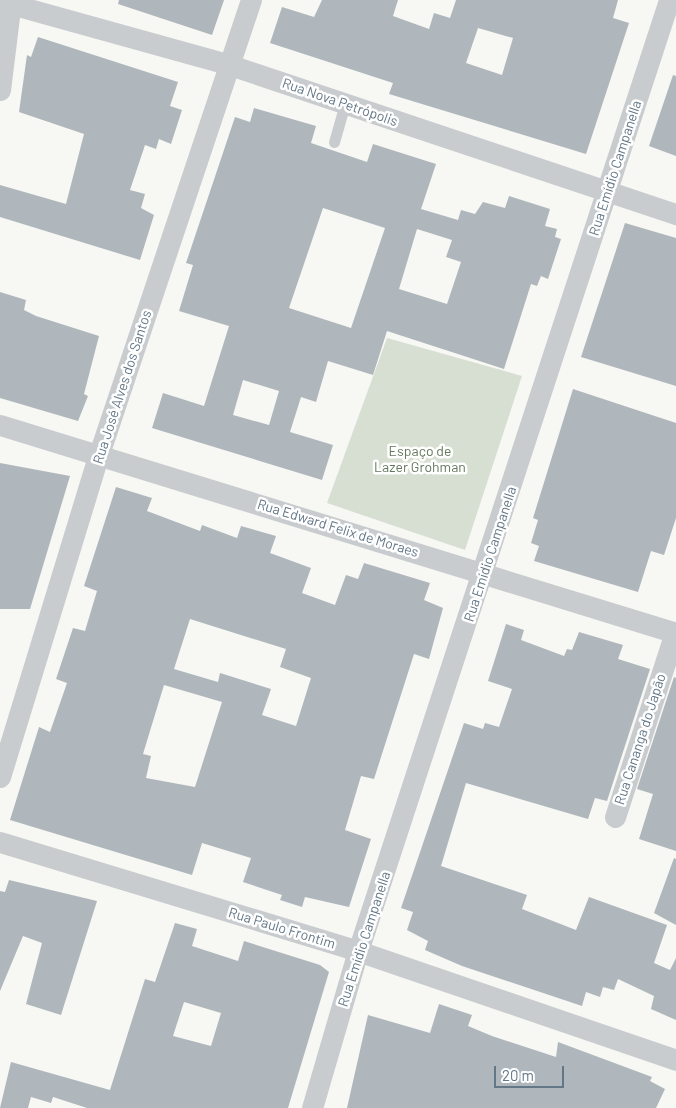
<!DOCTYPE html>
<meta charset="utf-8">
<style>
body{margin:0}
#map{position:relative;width:676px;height:1108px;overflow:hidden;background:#f7f7f3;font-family:Barlow,sans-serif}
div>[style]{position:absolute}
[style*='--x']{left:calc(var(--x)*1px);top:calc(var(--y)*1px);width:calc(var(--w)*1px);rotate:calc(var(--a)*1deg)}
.green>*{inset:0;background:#d7dfd3}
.building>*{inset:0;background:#afb7bc}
.lane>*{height:11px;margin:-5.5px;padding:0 5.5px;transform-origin:5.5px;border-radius:5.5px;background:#c9cccf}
.street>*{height:21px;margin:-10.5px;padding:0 10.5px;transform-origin:10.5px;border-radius:10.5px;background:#c9cccf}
span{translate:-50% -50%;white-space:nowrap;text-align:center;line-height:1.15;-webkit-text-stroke:5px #fff;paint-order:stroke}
.street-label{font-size:14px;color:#637786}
.park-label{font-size:14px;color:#64785e}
.scale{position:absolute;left:494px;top:1066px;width:70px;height:22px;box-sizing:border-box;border:2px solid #637786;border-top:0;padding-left:6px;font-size:15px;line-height:18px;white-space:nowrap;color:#637786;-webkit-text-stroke:4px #fff;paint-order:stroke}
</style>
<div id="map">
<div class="green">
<i style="clip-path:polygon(387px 338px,522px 376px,465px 550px,327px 503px)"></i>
</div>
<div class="building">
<i style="clip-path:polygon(119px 0,224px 0,212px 35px,118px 4px)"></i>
<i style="clip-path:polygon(evenodd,322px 0,398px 0,393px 16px,429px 29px,434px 13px,450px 18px,456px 0,618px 0,613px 18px,629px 23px,586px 154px,389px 94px,393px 83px,270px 43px,282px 7px,314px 17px,322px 0,478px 28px,513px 38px,502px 75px,466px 63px,478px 28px)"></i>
<i style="clip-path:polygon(38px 37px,178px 82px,170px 106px,182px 110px,171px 144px,159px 139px,156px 149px,145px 145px,130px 190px,145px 194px,141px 208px,154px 215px,140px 260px,0 217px,0 185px,66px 204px,84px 134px,19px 112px,27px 55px,31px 57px)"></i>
<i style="clip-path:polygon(673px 75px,676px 76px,676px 156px,649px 146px)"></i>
<i style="clip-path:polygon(evenodd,254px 108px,316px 126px,311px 143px,367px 162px,373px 144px,436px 164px,421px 209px,458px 220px,461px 210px,475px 214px,483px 202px,505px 208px,509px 196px,550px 209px,545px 226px,557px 229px,555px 237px,561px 239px,548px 279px,541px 276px,537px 286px,531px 284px,504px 369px,387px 331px,373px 375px,328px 361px,316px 402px,301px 397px,290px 432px,333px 445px,322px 480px,152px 428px,163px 393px,204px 406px,229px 326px,179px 311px,193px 265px,186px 263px,235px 117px,250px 122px,254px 108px,323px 208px,385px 228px,351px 328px,289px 308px,323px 208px,254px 108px,417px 229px,452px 240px,446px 257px,461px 262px,447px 304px,399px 289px,417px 229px,254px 108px,243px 380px,279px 391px,269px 425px,233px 415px,243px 380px)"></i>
<i style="clip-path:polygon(625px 223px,676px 238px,676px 386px,581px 357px)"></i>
<i style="clip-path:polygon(0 292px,26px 300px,24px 310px,36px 316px,99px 336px,84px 394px,88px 396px,78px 421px,0 398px)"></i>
<i style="clip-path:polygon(573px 389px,676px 423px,676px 518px,664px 555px,651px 551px,638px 592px,534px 561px,539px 546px,531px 543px,538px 520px,533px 518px)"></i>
<i style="clip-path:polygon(0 463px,70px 476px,30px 609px,0 609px)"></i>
<i style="clip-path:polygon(evenodd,116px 487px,152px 498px,147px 511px,200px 531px,202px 525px,237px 538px,241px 526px,276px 536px,270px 553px,311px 568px,302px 593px,335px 605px,346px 575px,358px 579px,364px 563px,430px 583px,424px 600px,443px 608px,429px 659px,414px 654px,374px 779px,361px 776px,345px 830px,371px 839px,349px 907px,305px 897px,302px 907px,280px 900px,282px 895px,243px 882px,251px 858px,202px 843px,192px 875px,10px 820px,39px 727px,50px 732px,67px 683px,56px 679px,73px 628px,85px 631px,97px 591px,84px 586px,116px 487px,190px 619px,286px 649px,280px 667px,311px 678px,296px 726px,262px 715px,271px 689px,220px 673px,218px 682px,174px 669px,190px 619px,116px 487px,164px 685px,222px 702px,195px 787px,146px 778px,151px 756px,143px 754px,164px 685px)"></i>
<i style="clip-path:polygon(506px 624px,524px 630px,521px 640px,564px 656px,567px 649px,572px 650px,579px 632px,623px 645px,618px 659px,650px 669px,607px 801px,595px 798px,588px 819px,466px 783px,441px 866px,527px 895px,522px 909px,576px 930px,589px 897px,667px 925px,654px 963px,670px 970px,676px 958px,676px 1020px,651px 1009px,654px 996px,618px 979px,614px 990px,603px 987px,600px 997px,586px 992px,582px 1006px,462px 966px,425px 950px,428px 941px,407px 930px,413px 912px,401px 908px,464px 723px,483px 729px,485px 723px,499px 727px,512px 689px,488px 681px)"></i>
<i style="clip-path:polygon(674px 677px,676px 678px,676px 851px,639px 839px,653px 794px,637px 789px)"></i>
<i style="clip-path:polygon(674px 858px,676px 859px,676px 925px,654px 913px)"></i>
<i style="clip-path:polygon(9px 880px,97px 901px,61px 1015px,26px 1004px,42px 943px,23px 936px,0 991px,0 891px,5px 892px)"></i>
<i style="clip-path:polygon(evenodd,175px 923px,197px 929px,192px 946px,238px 961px,244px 941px,320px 965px,329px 972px,288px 1108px,87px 1108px,53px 1097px,51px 1103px,31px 1097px,28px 1108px,0 1108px,11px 1062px,110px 1090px,145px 979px,155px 982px,175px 923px,184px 1002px,221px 1013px,211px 1046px,173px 1036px,184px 1002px)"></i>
<i style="clip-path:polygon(439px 1004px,472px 1015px,468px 1026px,492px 1036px,556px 1057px,558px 1042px,652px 1077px,650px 1081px,665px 1089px,656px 1108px,347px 1108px,368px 1015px,430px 1033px)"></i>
</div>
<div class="lane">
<i style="--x:334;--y:142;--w:40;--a:-74"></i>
</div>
<div class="street">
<i style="--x:0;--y:1;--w:239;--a:15.5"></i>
<i style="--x:230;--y:65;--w:470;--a:18.5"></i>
<i style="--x:0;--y:90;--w:91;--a:-83"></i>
<i style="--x:0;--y:425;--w:707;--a:17.1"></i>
<i style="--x:0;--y:777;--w:338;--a:-73"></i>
<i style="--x:99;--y:454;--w:479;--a:-71.5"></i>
<i style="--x:615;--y:817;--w:194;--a:-72"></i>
<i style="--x:0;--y:842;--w:374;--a:16.9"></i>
<i style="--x:358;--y:951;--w:336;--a:18.9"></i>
<i style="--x:312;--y:1108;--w:164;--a:-73.7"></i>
<i style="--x:358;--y:951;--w:1001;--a:-71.89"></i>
</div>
<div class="street-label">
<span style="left:340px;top:102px;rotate:19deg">Rua Nova Petrópolis</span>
<span style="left:615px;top:168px;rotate:-72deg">Rua Emídio Campanella</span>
<span style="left:122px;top:387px;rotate:-72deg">Rua José Alves dos Santos</span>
<span style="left:338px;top:528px;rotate:17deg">Rua Edward Felix de Moraes</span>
<span style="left:490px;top:554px;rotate:-72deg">Rua Emídio Campanella</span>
<span style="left:640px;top:739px;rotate:-72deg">Rua Cananga do Japão</span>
<span style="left:282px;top:928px;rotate:17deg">Rua Paulo Frontim</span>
<span style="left:364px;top:939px;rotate:-72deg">Rua Emídio Campanella</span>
</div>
<div class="park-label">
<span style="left:420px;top:459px">Espaço de<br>Lazer Grohman</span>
</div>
<div class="scale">20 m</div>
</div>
